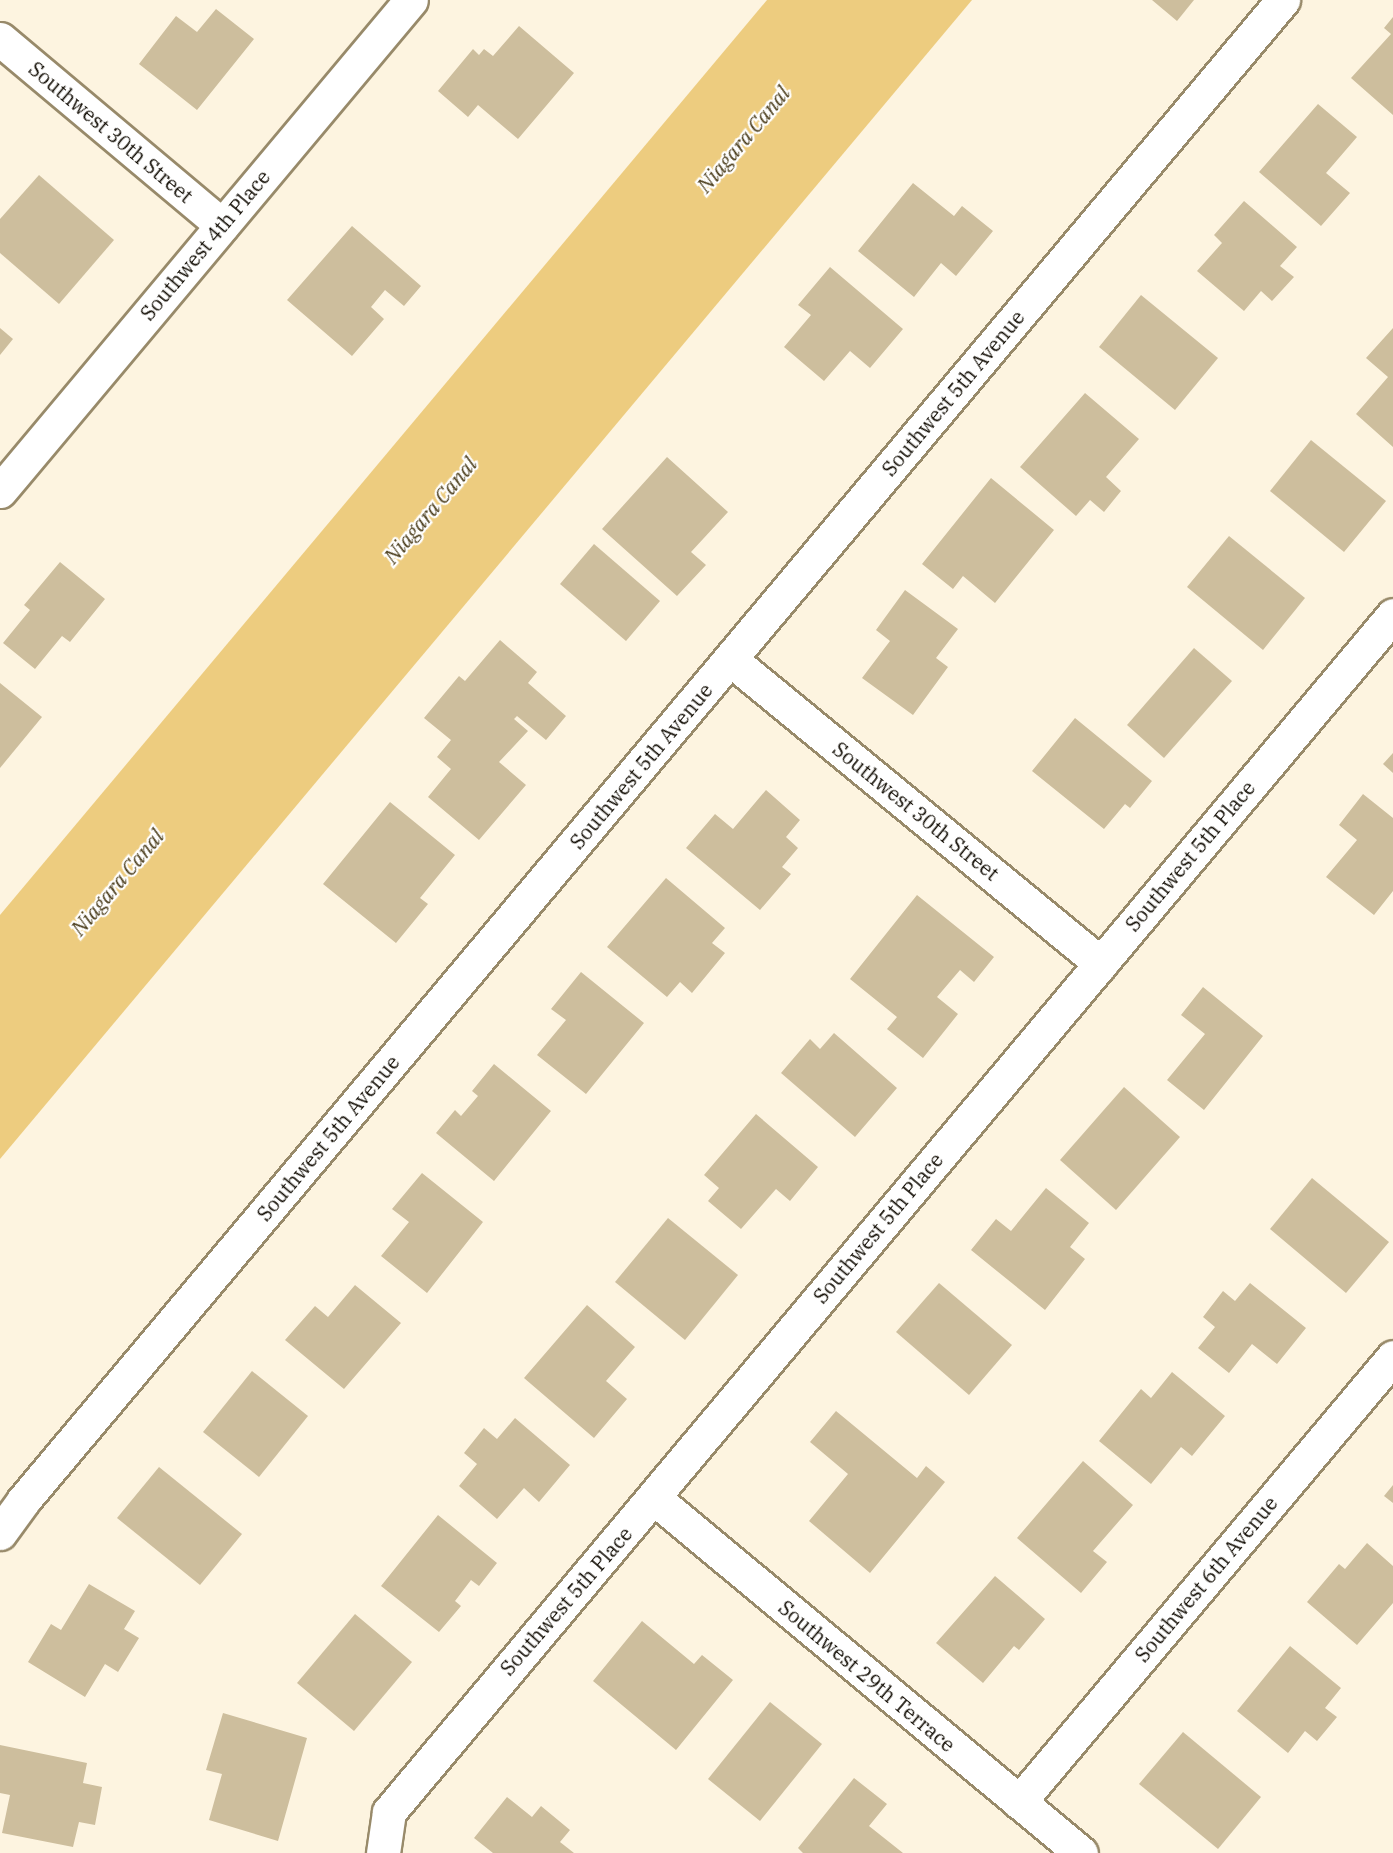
<!DOCTYPE html>
<style>
body{margin:0}
#map{position:relative;width:1393px;height:1853px;overflow:hidden;background:#fdf4e0;font-family:"IBM Plex Serif",serif}
div>[style]{position:absolute}
[style*='--x']{left:calc(var(--x)*1px);top:calc(var(--y)*1px);width:calc(var(--w)*1px);rotate:calc(var(--a)*1deg)}
.water>*{inset:0;background:#edcc7f}
.building>*{inset:0;background:#cdbe9d}
.roads{filter:drop-shadow(2px 0 #988a6a) drop-shadow(-2px 0 #988a6a) drop-shadow(0 2px #988a6a) drop-shadow(0 -2px #988a6a)}
.street>*{height:33px;margin:-16.5px;padding:0 16.5px;transform-origin:16.5px;border-radius:16.5px;background:#fff}
span{translate:-50% -50%;white-space:nowrap;text-align:center;line-height:1.15;-webkit-text-stroke:4.5px #fff;paint-order:stroke}
.street-label{font-size:20px;color:#100b02}
.water-label{font-size:21px;color:#483a18;font-style:italic}
</style>
<div id="map">
<div class="water">
<i style="clip-path:polygon(767px 0,972px 0,0 1159px,0 915px)"></i>
</div>
<div class="building">
<i style="clip-path:polygon(1152px 0,1194px 0,1177px 21px)"></i>
<i style="clip-path:polygon(216px 9px,254px 39px,197px 110px,139px 64px,176px 16px,197px 32px)"></i>
<i style="clip-path:polygon(1393px 17px,1393px 115px,1351px 78px,1391px 34px,1384px 28px)"></i>
<i style="clip-path:polygon(519px 26px,574px 73px,518px 139px,478px 105px,468px 117px,438px 91px,473px 49px,479px 55px,484px 49px,493px 56px)"></i>
<i style="clip-path:polygon(1318px 104px,1357px 137px,1326px 173px,1350px 193px,1321px 226px,1259px 172px)"></i>
<i style="clip-path:polygon(39px 175px,114px 240px,59px 304px,0 253px,0 219px)"></i>
<i style="clip-path:polygon(913px 183px,954px 216px,962px 206px,993px 231px,956px 276px,941px 263px,914px 297px,858px 251px)"></i>
<i style="clip-path:polygon(1244px 201px,1297px 247px,1280px 266px,1294px 277px,1272px 301px,1261px 291px,1244px 311px,1197px 271px,1222px 243px,1214px 235px)"></i>
<i style="clip-path:polygon(352px 226px,421px 286px,404px 306px,385px 290px,371px 307px,384px 319px,352px 356px,287px 300px)"></i>
<i style="clip-path:polygon(830px 267px,903px 329px,870px 368px,850px 351px,824px 381px,784px 347px,811px 315px,798px 305px)"></i>
<i style="clip-path:polygon(1141px 295px,1218px 358px,1175px 410px,1099px 347px)"></i>
<i style="clip-path:polygon(0 328px,13px 339px,0 355px)"></i>
<i style="clip-path:polygon(1393px 328px,1393px 447px,1356px 414px,1388px 377px,1366px 358px)"></i>
<i style="clip-path:polygon(1085px 393px,1139px 439px,1106px 477px,1121px 491px,1104px 512px,1090px 500px,1076px 516px,1020px 467px)"></i>
<i style="clip-path:polygon(1311px 440px,1386px 501px,1344px 552px,1270px 491px)"></i>
<i style="clip-path:polygon(667px 457px,728px 512px,691px 552px,706px 565px,677px 596px,602px 529px)"></i>
<i style="clip-path:polygon(991px 478px,1054px 530px,995px 603px,963px 576px,953px 589px,922px 564px)"></i>
<i style="clip-path:polygon(1229px 536px,1305px 598px,1263px 650px,1187px 587px)"></i>
<i style="clip-path:polygon(594px 544px,660px 601px,626px 641px,560px 584px)"></i>
<i style="clip-path:polygon(60px 562px,105px 599px,70px 642px,62px 636px,35px 669px,3px 643px,30px 610px,24px 605px)"></i>
<i style="clip-path:polygon(905px 590px,958px 629px,936px 658px,948px 667px,913px 715px,862px 678px,890px 641px,876px 630px)"></i>
<i style="clip-path:polygon(500px 640px,537px 672px,528px 683px,566px 716px,546px 740px,517px 716px,514px 719px,528px 731px,499px 762px,526px 785px,479px 840px,428px 797px,451px 769px,437px 757px,451px 740px,424px 718px,459px 676px,465px 681px)"></i>
<i style="clip-path:polygon(1194px 648px,1232px 681px,1164px 758px,1127px 725px)"></i>
<i style="clip-path:polygon(0 683px,42px 717px,0 768px)"></i>
<i style="clip-path:polygon(1075px 718px,1152px 781px,1130px 808px,1125px 804px,1104px 829px,1032px 771px)"></i>
<i style="clip-path:polygon(1393px 753px,1393px 773px,1383px 764px)"></i>
<i style="clip-path:polygon(766px 790px,800px 820px,786px 837px,798px 848px,782px 867px,791px 874px,760px 910px,686px 848px,715px 814px,733px 829px)"></i>
<i style="clip-path:polygon(1363px 794px,1393px 818px,1393px 891px,1374px 915px,1326px 877px,1357px 840px,1339px 825px)"></i>
<i style="clip-path:polygon(390px 802px,455px 855px,420px 898px,428px 904px,396px 943px,323px 884px)"></i>
<i style="clip-path:polygon(666px 878px,725px 928px,712px 943px,725px 953px,692px 993px,680px 982px,667px 997px,607px 947px)"></i>
<i style="clip-path:polygon(917px 895px,994px 957px,974px 982px,960px 970px,937px 997px,958px 1014px,923px 1058px,887px 1029px,897px 1017px,850px 979px)"></i>
<i style="clip-path:polygon(581px 972px,644px 1023px,586px 1094px,537px 1055px,566px 1020px,551px 1009px)"></i>
<i style="clip-path:polygon(1203px 987px,1263px 1036px,1204px 1110px,1167px 1080px,1205px 1034px,1181px 1015px)"></i>
<i style="clip-path:polygon(834px 1033px,897px 1088px,855px 1137px,781px 1073px,810px 1039px,820px 1049px)"></i>
<i style="clip-path:polygon(494px 1064px,551px 1111px,494px 1181px,436px 1133px,455px 1110px,461px 1116px,478px 1096px,472px 1091px)"></i>
<i style="clip-path:polygon(1124px 1087px,1180px 1137px,1116px 1210px,1060px 1160px)"></i>
<i style="clip-path:polygon(756px 1114px,818px 1167px,790px 1201px,776px 1189px,741px 1229px,708px 1201px,719px 1188px,704px 1175px)"></i>
<i style="clip-path:polygon(422px 1173px,483px 1222px,427px 1293px,381px 1256px,409px 1222px,392px 1209px)"></i>
<i style="clip-path:polygon(1312px 1178px,1389px 1242px,1346px 1293px,1270px 1229px)"></i>
<i style="clip-path:polygon(1046px 1188px,1089px 1223px,1070px 1247px,1085px 1259px,1045px 1310px,971px 1250px,996px 1219px,1011px 1231px)"></i>
<i style="clip-path:polygon(668px 1218px,738px 1275px,685px 1340px,615px 1282px)"></i>
<i style="clip-path:polygon(939px 1283px,1012px 1345px,969px 1395px,896px 1332px)"></i>
<i style="clip-path:polygon(1250px 1283px,1306px 1328px,1277px 1364px,1252px 1344px,1229px 1373px,1198px 1348px,1215px 1327px,1203px 1317px,1223px 1291px,1235px 1301px)"></i>
<i style="clip-path:polygon(355px 1285px,401px 1323px,344px 1389px,285px 1340px,315px 1306px,328px 1317px)"></i>
<i style="clip-path:polygon(587px 1305px,635px 1347px,606px 1381px,627px 1399px,594px 1438px,524px 1378px)"></i>
<i style="clip-path:polygon(252px 1371px,308px 1416px,259px 1477px,203px 1432px)"></i>
<i style="clip-path:polygon(1172px 1372px,1225px 1416px,1192px 1456px,1181px 1447px,1151px 1484px,1099px 1441px,1141px 1389px,1151px 1398px)"></i>
<i style="clip-path:polygon(836px 1411px,917px 1478px,926px 1466px,945px 1482px,870px 1573px,809px 1521px,848px 1474px,810px 1442px)"></i>
<i style="clip-path:polygon(515px 1418px,570px 1465px,539px 1502px,524px 1488px,497px 1519px,459px 1486px,477px 1464px,464px 1453px,484px 1428px,497px 1439px)"></i>
<i style="clip-path:polygon(1083px 1461px,1133px 1505px,1093px 1551px,1107px 1562px,1081px 1593px,1017px 1538px)"></i>
<i style="clip-path:polygon(159px 1467px,242px 1534px,200px 1585px,117px 1518px)"></i>
<i style="clip-path:polygon(1393px 1485px,1393px 1503px,1384px 1496px)"></i>
<i style="clip-path:polygon(438px 1515px,497px 1563px,479px 1586px,471px 1580px,455px 1601px,461px 1606px,439px 1632px,381px 1586px)"></i>
<i style="clip-path:polygon(1367px 1543px,1393px 1566px,1393px 1603px,1357px 1645px,1307px 1602px,1339px 1564px,1345px 1569px)"></i>
<i style="clip-path:polygon(995px 1576px,1045px 1619px,1019px 1650px,1014px 1646px,983px 1683px,936px 1643px)"></i>
<i style="clip-path:polygon(89px 1584px,135px 1611px,124px 1629px,139px 1638px,118px 1672px,105px 1664px,85px 1697px,28px 1662px,51px 1624px,61px 1630px)"></i>
<i style="clip-path:polygon(355px 1614px,412px 1662px,354px 1731px,297px 1683px)"></i>
<i style="clip-path:polygon(642px 1621px,694px 1664px,702px 1655px,733px 1680px,676px 1750px,593px 1681px)"></i>
<i style="clip-path:polygon(1290px 1646px,1341px 1688px,1325px 1708px,1337px 1717px,1317px 1741px,1305px 1731px,1288px 1753px,1237px 1711px)"></i>
<i style="clip-path:polygon(770px 1702px,822px 1744px,760px 1821px,708px 1779px)"></i>
<i style="clip-path:polygon(223px 1713px,307px 1738px,278px 1841px,209px 1820px,222px 1774px,206px 1770px)"></i>
<i style="clip-path:polygon(1183px 1732px,1261px 1797px,1218px 1849px,1139px 1784px)"></i>
<i style="clip-path:polygon(0 1745px,87px 1763px,83px 1783px,102px 1787px,95px 1825px,79px 1822px,73px 1847px,2px 1833px,10px 1795px,0 1793px)"></i>
<i style="clip-path:polygon(854px 1778px,887px 1804px,869px 1826px,903px 1853px,803px 1853px,798px 1848px)"></i>
<i style="clip-path:polygon(507px 1797px,532px 1817px,541px 1806px,570px 1830px,560px 1842px,574px 1853px,493px 1853px,474px 1838px)"></i>
</div>
<div class="roads">
<div class="street">
<i style="--x:0;--y:39;--w:290;--a:40"></i>
<i style="--x:0;--y:491;--w:640;--a:-50.07"></i>
<i style="--x:730;--y:659;--w:480;--a:39.4"></i>
<i style="--x:654;--y:1498;--w:555;--a:39.74"></i>
<i style="--x:0;--y:1533;--w:39;--a:-54"></i>
<i style="--x:23;--y:1501;--w:1960;--a:-49.99"></i>
<i style="--x:1019;--y:1802;--w:581;--a:-49.95"></i>
<i style="--x:383;--y:1853;--w:41;--a:-81.7"></i>
<i style="--x:389;--y:1812;--w:1562;--a:-50.01"></i>
</div>
</div>
<div class="street-label">
<span style="left:111px;top:132px;rotate:40deg">Southwest 30th Street</span>
<span style="left:205px;top:245px;rotate:-50deg">Southwest 4th Place</span>
<span style="left:953px;top:393px;rotate:-50deg">Southwest 5th Avenue</span>
<span style="left:641px;top:766px;rotate:-50deg">Southwest 5th Avenue</span>
<span style="left:916px;top:811px;rotate:39deg">Southwest 30th Street</span>
<span style="left:1190px;top:856px;rotate:-50deg">Southwest 5th Place</span>
<span style="left:328px;top:1138px;rotate:-50deg">Southwest 5th Avenue</span>
<span style="left:878px;top:1228px;rotate:-50deg">Southwest 5th Place</span>
<span style="left:1206px;top:1579px;rotate:-50deg">Southwest 6th Avenue</span>
<span style="left:566px;top:1601px;rotate:-49deg">Southwest 5th Place</span>
<span style="left:867px;top:1676px;rotate:40deg">Southwest 29th Terrace</span>
</div>
<div class="water-label">
<span style="left:743px;top:139px;rotate:-50deg">Niagara Canal</span>
<span style="left:430px;top:510px;rotate:-50deg">Niagara Canal</span>
<span style="left:117px;top:882px;rotate:-50deg">Niagara Canal</span>
</div>
</div>
